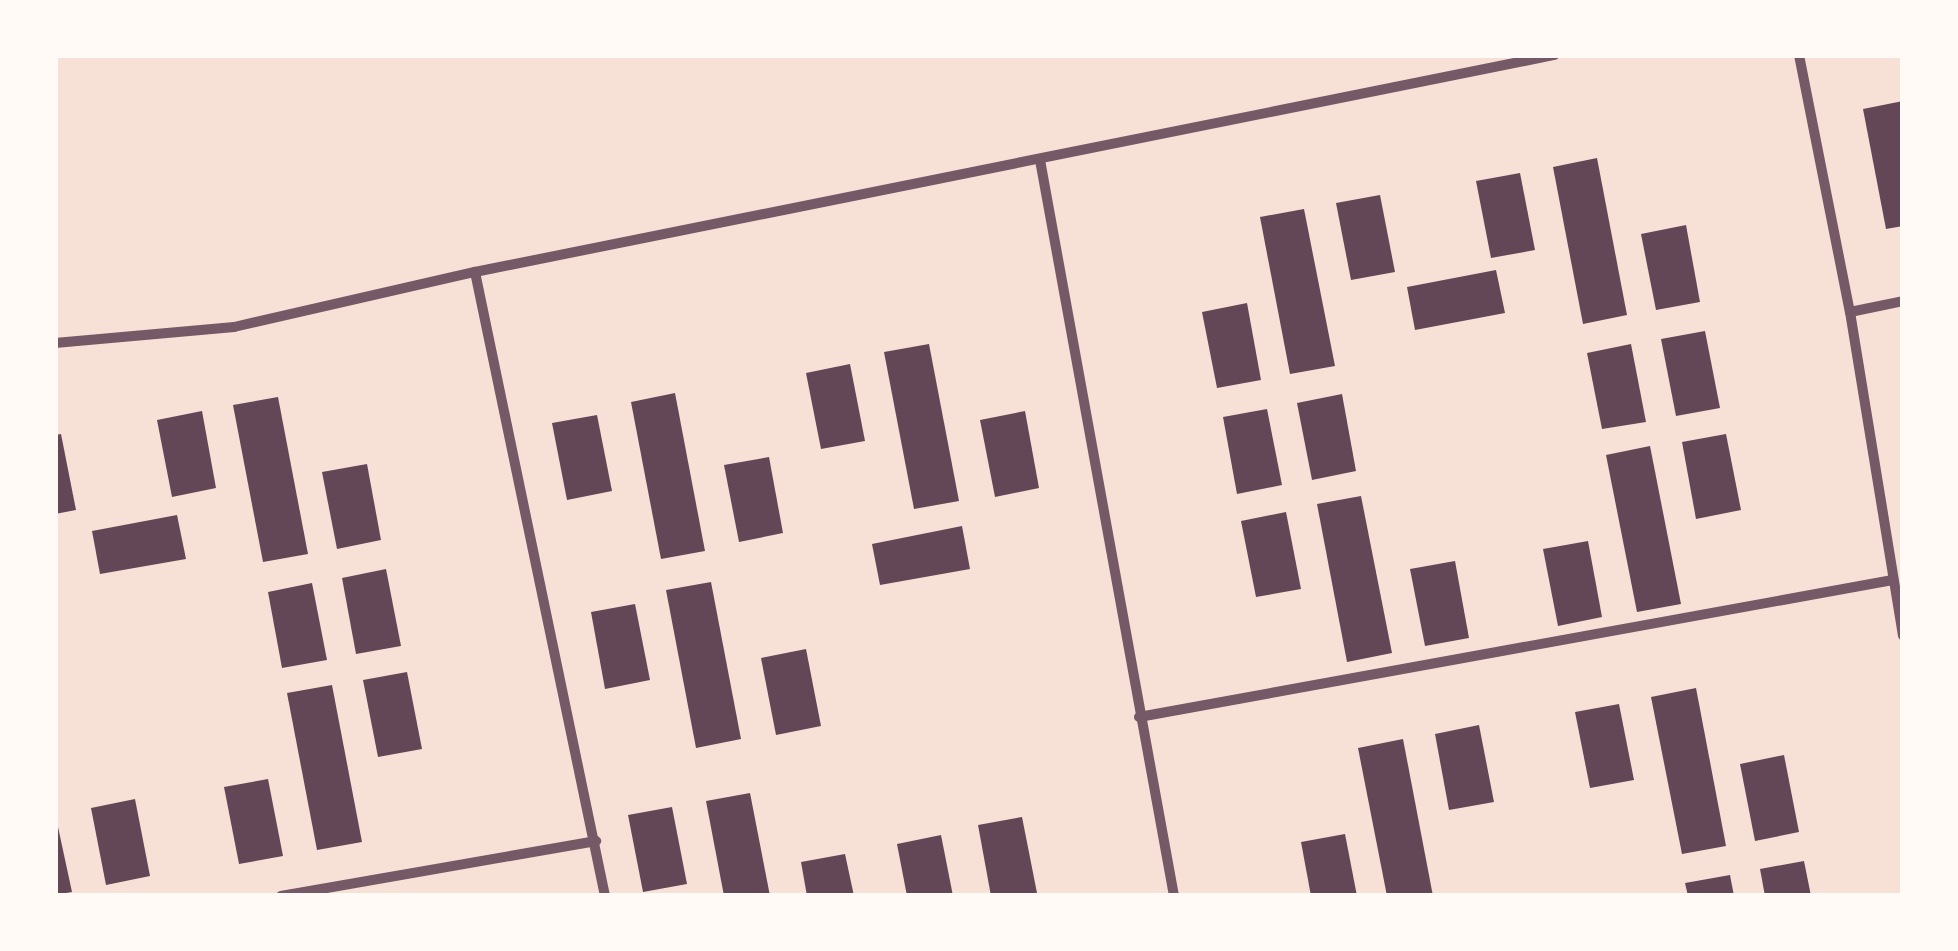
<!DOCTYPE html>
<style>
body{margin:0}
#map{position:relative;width:1958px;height:951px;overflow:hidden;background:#f7e1d7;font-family:Signika,sans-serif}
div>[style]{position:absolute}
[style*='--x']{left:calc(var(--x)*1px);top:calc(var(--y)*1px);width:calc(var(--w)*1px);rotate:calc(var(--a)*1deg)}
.building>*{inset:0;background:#644757}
.minor>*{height:10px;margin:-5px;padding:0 5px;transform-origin:5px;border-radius:5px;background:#755966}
span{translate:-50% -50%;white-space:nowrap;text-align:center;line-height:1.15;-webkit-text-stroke:10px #fffaf5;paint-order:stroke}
.frame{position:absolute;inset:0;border:58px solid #fffaf5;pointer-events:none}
</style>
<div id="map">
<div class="building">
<i style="clip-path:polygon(1903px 101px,1903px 226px,1886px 229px,1863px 109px)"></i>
<i style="clip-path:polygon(1597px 158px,1627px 315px,1583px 324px,1553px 167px)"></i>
<i style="clip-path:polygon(1520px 173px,1535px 250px,1491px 258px,1476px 181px)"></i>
<i style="clip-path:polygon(1380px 195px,1395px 272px,1351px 280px,1336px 203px)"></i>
<i style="clip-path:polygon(1304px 209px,1335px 366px,1290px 374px,1260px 217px)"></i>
<i style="clip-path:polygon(1686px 225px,1700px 302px,1656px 310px,1641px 234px)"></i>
<i style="clip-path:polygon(1496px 270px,1505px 313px,1415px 330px,1407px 287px)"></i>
<i style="clip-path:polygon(1247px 303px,1261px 380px,1217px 388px,1202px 312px)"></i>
<i style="clip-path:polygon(1705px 331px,1720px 408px,1676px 416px,1661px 339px)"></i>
<i style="clip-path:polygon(929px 344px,959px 501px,914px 509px,884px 352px)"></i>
<i style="clip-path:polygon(1631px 344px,1646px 422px,1602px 429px,1587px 353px)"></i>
<i style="clip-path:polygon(850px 364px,865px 441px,821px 449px,806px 373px)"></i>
<i style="clip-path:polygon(675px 393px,705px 551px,661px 559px,631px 402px)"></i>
<i style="clip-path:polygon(1342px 394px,1356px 471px,1312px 480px,1297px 403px)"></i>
<i style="clip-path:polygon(278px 397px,308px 554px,263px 562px,233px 405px)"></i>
<i style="clip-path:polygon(1267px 409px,1282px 485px,1237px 494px,1223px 417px)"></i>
<i style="clip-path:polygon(202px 411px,216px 488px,172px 497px,157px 420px)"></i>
<i style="clip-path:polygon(1025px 411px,1039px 488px,995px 497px,980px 420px)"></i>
<i style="clip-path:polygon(597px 415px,612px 491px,567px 500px,552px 423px)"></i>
<i style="clip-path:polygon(61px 434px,76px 510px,55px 514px,55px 435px)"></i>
<i style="clip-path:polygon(1726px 434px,1741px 510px,1696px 519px,1682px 442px)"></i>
<i style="clip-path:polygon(1650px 446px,1681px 604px,1637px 612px,1606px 455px)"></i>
<i style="clip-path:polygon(769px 457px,783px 533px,739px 542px,724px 465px)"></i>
<i style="clip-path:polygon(367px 464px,381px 540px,337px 549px,322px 472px)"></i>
<i style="clip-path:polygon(1361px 496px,1392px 653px,1347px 662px,1317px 504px)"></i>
<i style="clip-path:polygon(1286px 512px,1301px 589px,1256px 597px,1241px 521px)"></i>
<i style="clip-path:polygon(177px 515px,186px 559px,100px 574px,92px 531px)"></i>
<i style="clip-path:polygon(962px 526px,970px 569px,880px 585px,872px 544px)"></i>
<i style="clip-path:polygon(1588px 541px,1602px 617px,1558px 626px,1543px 549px)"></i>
<i style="clip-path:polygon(1455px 561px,1469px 638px,1425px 646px,1410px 569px)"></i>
<i style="clip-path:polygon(386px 569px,401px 646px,356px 654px,342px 578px)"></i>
<i style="clip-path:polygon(711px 582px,741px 739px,696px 748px,666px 590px)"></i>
<i style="clip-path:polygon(312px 583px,327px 660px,282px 668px,268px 592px)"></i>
<i style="clip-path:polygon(635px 604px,650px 680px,605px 689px,591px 612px)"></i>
<i style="clip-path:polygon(806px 649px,821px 726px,776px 735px,761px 658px)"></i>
<i style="clip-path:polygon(407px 672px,422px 749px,378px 757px,363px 680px)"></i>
<i style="clip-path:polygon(332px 685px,362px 842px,317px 850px,287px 693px)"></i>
<i style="clip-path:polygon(1696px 688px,1726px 846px,1682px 854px,1651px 697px)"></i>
<i style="clip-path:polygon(1619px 704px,1634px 780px,1590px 788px,1575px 712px)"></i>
<i style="clip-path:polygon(1479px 725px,1494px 802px,1449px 810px,1435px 734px)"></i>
<i style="clip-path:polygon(1403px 739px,1433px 896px,1387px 896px,1358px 748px)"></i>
<i style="clip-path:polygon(1784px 755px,1799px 832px,1755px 841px,1740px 764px)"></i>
<i style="clip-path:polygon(268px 779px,283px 856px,239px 864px,224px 787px)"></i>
<i style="clip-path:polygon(750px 793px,770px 896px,724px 896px,706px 801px)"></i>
<i style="clip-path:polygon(135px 799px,150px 876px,106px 885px,91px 808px)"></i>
<i style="clip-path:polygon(672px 807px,687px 884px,643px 892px,628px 815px)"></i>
<i style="clip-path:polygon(55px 813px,72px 892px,55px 895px)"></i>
<i style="clip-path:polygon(1022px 817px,1037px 893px,991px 896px,978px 825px)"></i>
<i style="clip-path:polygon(1345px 834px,1357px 896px,1311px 896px,1301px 842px)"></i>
<i style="clip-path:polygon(941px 835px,953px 896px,907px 896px,897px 844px)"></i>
<i style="clip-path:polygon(845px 854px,854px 896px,807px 896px,801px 862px)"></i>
<i style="clip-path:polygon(1804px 861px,1811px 896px,1765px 896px,1760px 869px)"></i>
<i style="clip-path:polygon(1730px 875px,1734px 896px,1688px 896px,1685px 883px)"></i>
</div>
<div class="minor">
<i style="--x:1799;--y:55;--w:262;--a:78.8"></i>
<i style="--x:1850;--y:312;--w:328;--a:80.7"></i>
<i style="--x:1040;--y:160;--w:748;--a:79.68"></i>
<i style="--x:475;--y:272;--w:637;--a:78.23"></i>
<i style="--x:1850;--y:312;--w:54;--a:-11.7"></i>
<i style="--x:55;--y:343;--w:180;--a:-5.1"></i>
<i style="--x:234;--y:327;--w:247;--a:-12.9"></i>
<i style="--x:475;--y:272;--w:1101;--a:-11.37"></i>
<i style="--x:1139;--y:717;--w:766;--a:-10.3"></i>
<i style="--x:281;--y:896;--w:320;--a:-9.9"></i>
</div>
<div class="frame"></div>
</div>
